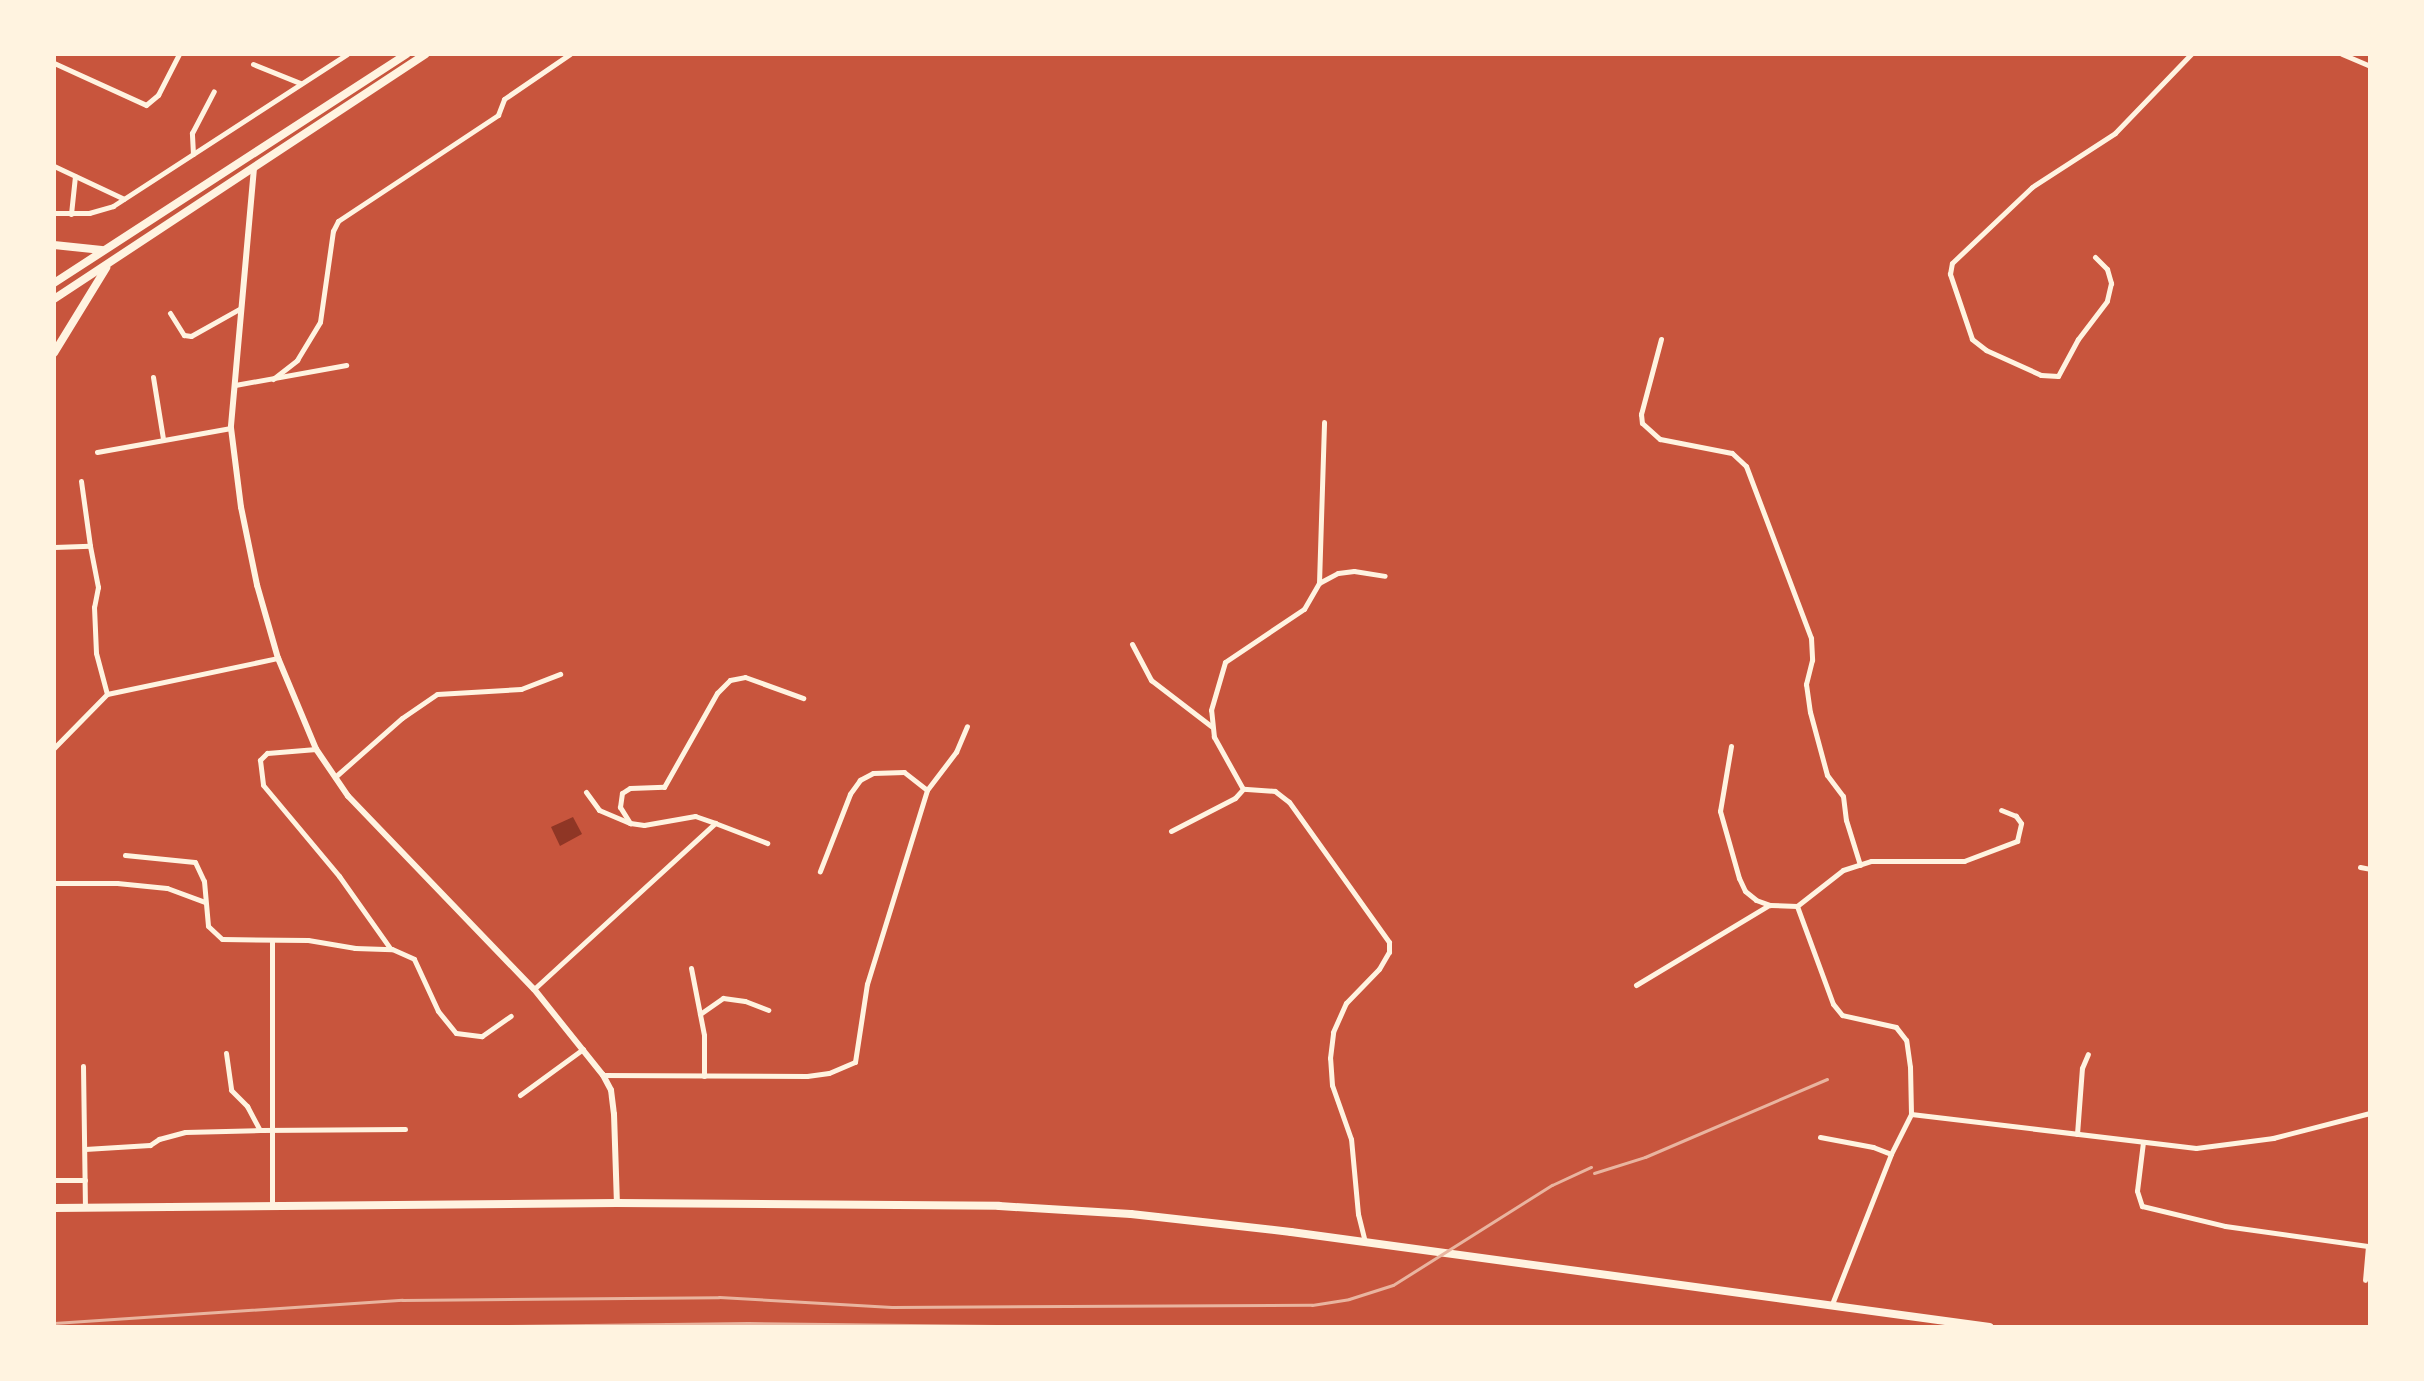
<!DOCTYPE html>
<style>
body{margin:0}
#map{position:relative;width:2424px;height:1381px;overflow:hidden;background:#c8553d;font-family:"Noto Sans",sans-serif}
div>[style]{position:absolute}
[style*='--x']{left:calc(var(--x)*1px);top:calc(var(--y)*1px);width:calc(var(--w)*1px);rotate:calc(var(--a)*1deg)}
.water>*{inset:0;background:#8f3625}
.minor>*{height:5px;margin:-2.5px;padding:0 2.5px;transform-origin:2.5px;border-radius:2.5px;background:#fff3e0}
.tertiary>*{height:6px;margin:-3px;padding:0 3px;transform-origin:3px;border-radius:3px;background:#fff3e0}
.primary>*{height:8px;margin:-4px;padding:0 4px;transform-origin:4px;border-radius:4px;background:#fff3e0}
.rail>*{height:3px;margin:-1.5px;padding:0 1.5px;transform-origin:1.5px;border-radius:1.5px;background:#e9b49f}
span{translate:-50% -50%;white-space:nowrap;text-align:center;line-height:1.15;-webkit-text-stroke:6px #fff3e0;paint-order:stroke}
.frame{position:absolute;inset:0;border:56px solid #fff3e0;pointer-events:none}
</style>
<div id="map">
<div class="water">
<i style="clip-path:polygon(573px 817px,582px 834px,560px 846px,551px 827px)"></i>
</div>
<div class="minor">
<i style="--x:2342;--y:54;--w:30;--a:23"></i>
<i style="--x:54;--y:63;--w:101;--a:24.5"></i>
<i style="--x:146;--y:105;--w:16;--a:-40"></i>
<i style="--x:158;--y:95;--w:46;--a:-62.9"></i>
<i style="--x:253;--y:64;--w:51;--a:22"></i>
<i style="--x:193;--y:154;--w:21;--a:-93"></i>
<i style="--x:192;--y:133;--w:47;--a:-62.4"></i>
<i style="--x:54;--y:166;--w:77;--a:25.2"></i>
<i style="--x:54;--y:213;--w:35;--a:0"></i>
<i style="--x:89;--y:213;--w:25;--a:-16"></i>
<i style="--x:113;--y:206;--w:279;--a:-33"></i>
<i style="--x:71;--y:214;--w:38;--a:-84"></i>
<i style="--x:2095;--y:257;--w:17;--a:45"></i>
<i style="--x:2107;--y:269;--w:15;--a:74"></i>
<i style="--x:2111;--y:283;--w:18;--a:103"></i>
<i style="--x:2107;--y:301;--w:48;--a:127.3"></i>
<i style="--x:2078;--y:339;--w:42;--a:118.4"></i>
<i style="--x:2058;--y:376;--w:17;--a:-177"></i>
<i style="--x:2041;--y:375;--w:60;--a:-155.6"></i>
<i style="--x:1986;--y:350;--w:18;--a:-142"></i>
<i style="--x:1972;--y:339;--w:69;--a:-108.7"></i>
<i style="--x:1950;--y:274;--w:11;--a:-80"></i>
<i style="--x:1952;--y:263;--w:110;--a:-43.5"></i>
<i style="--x:2032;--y:187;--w:99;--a:-33"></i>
<i style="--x:2115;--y:133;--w:110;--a:-46.1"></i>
<i style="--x:170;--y:313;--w:26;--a:58"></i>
<i style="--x:184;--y:335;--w:7;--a:8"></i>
<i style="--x:191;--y:336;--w:57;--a:-29.2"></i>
<i style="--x:1661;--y:339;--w:78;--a:104.9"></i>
<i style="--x:1641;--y:414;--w:9;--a:84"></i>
<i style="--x:1642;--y:423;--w:24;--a:42"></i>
<i style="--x:1660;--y:439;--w:73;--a:11"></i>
<i style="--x:1732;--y:453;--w:19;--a:43"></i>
<i style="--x:1746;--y:466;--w:184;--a:69.3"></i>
<i style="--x:1811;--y:638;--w:22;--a:87"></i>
<i style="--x:1812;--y:660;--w:25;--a:104"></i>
<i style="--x:1806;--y:684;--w:28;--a:82"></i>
<i style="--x:1810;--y:712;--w:65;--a:74.9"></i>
<i style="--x:1827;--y:775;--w:26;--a:53"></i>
<i style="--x:1843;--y:796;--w:24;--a:83"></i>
<i style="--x:1846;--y:820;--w:47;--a:72.7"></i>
<i style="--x:153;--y:377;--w:63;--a:80.8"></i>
<i style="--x:273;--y:379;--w:31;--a:-38"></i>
<i style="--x:297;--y:360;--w:44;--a:-58.8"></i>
<i style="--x:320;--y:322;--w:92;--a:-81.9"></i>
<i style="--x:333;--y:231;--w:11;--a:-63"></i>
<i style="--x:338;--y:221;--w:192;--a:-33.5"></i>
<i style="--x:498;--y:115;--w:17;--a:-69"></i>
<i style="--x:504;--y:99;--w:80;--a:-34.3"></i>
<i style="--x:235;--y:385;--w:113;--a:-10.2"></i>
<i style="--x:97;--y:452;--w:136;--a:-10.2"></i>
<i style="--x:81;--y:481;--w:66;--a:82.1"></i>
<i style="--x:54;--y:547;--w:36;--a:-2"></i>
<i style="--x:90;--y:546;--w:42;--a:79"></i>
<i style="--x:98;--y:587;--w:20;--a:101"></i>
<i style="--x:94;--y:607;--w:46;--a:87.5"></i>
<i style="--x:96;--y:653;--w:42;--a:75"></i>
<i style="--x:1319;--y:583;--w:161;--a:-88.2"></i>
<i style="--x:1132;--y:644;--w:41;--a:62.2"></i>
<i style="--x:1151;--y:680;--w:76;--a:37.5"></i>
<i style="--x:1731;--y:746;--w:66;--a:99.6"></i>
<i style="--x:1720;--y:811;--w:70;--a:74.2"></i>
<i style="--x:1739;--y:878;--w:14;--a:65"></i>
<i style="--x:1745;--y:891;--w:14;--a:39"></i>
<i style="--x:1756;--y:900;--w:15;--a:20"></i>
<i style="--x:1770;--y:905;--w:27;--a:2"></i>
<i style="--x:54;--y:748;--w:76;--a:-45.5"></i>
<i style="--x:107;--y:694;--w:175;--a:-11.9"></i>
<i style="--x:316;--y:749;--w:49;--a:175.3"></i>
<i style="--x:267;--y:753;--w:10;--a:135"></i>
<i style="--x:260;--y:760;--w:25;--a:83"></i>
<i style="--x:263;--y:785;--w:119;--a:50.1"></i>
<i style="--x:339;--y:876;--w:88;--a:54.7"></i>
<i style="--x:335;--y:777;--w:89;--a:-41.4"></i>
<i style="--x:402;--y:718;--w:42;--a:-34.4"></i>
<i style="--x:437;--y:694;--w:84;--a:-3.4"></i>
<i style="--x:521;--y:689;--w:42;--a:-21"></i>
<i style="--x:927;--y:790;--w:48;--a:-52.7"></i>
<i style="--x:956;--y:752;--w:28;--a:-67"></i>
<i style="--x:586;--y:792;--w:22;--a:54"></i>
<i style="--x:599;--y:810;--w:34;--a:23"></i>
<i style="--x:630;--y:823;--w:14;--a:8"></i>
<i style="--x:644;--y:825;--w:52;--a:-10"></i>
<i style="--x:695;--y:816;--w:21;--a:19"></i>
<i style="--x:630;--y:823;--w:19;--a:-122"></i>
<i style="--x:620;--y:807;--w:14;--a:-82"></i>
<i style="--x:622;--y:793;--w:9;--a:-32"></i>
<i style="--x:630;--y:788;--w:34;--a:-2"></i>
<i style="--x:664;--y:787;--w:108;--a:-60.6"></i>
<i style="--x:717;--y:693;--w:18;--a:-45"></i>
<i style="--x:730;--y:680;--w:15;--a:-11"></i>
<i style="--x:745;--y:677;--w:62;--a:19.9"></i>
<i style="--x:1171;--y:831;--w:72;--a:-27.3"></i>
<i style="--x:1235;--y:798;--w:12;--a:-48"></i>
<i style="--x:125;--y:855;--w:70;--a:5.7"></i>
<i style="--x:195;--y:862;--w:21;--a:65"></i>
<i style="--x:204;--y:881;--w:45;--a:84.9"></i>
<i style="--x:208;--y:926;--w:19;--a:43"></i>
<i style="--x:222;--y:939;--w:86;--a:0.7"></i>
<i style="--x:308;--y:940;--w:48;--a:9.7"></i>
<i style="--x:355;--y:948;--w:37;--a:2"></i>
<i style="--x:392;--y:949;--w:24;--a:24"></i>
<i style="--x:414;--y:959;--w:57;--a:65.2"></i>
<i style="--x:438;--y:1011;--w:28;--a:51"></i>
<i style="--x:456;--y:1033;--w:26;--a:7"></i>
<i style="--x:482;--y:1036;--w:35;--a:-35"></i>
<i style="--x:2360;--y:867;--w:10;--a:11"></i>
<i style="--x:54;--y:883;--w:63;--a:0"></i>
<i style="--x:117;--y:883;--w:50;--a:5.7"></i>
<i style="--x:167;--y:888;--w:40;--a:20.2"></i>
<i style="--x:272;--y:942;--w:264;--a:90"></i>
<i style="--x:691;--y:968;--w:68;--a:79"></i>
<i style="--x:704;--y:1035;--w:41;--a:90"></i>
<i style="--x:1636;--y:985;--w:155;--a:-31"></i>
<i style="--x:534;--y:989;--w:246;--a:-42.5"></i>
<i style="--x:715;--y:823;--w:56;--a:21"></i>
<i style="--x:700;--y:1014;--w:28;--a:-35"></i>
<i style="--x:723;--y:998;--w:22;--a:8"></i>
<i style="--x:745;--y:1001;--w:25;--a:21"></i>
<i style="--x:226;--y:1053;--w:37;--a:82"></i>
<i style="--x:231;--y:1090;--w:23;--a:45"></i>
<i style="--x:247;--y:1106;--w:27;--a:62"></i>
<i style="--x:260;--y:1130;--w:145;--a:-0.4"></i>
<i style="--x:83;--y:1066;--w:141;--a:89.2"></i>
<i style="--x:603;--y:1075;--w:204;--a:0.3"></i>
<i style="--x:807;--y:1076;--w:22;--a:-8"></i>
<i style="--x:829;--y:1073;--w:28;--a:-23"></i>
<i style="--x:855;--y:1062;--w:79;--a:-81.3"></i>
<i style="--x:867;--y:984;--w:203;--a:-72.8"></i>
<i style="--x:927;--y:790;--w:29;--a:-142"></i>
<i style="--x:904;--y:772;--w:31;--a:178"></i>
<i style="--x:873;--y:773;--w:15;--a:152"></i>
<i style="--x:860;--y:780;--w:17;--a:126"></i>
<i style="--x:850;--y:794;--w:83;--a:111.3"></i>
<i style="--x:520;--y:1095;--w:78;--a:-36.1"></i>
<i style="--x:1911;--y:1114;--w:287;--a:6.8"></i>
<i style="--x:2196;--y:1148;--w:78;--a:-7.4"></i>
<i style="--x:2273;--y:1138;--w:100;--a:-14.5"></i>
<i style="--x:2077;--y:1134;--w:66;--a:-85.7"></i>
<i style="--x:2082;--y:1068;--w:15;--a:-67"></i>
<i style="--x:1820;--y:1137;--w:54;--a:10.7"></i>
<i style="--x:1873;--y:1147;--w:19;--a:21"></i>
<i style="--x:2143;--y:1142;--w:49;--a:97"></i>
<i style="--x:2137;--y:1191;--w:16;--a:72"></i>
<i style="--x:2142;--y:1206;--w:85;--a:13.5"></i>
<i style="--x:2225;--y:1226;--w:144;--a:8"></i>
<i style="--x:2368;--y:1246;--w:34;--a:95"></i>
<i style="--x:85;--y:1149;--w:65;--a:-3.5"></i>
<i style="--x:150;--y:1145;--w:11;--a:-34"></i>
<i style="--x:159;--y:1139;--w:27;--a:-15"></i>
<i style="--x:185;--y:1132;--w:75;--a:-1.5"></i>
<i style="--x:54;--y:1180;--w:31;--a:0"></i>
<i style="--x:1365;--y:1242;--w:29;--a:-104"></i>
<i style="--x:1358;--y:1214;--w:75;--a:-95.3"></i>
<i style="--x:1351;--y:1139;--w:57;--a:-109.4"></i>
<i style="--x:1332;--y:1085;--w:27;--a:-94"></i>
<i style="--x:1330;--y:1058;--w:26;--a:-83"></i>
<i style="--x:1333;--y:1032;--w:32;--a:-66"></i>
<i style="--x:1346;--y:1003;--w:47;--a:-45.9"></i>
<i style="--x:1379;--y:969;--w:20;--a:-60"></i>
<i style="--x:1389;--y:952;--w:10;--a:-90"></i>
<i style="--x:1389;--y:942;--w:172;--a:-125.5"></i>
<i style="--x:1289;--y:802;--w:18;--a:-142"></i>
<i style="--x:1275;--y:791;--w:32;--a:-176"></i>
<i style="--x:1243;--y:789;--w:60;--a:-119.1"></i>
<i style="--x:1214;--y:737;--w:27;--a:-96"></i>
<i style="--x:1211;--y:710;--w:50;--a:-73.7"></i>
<i style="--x:1225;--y:662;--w:95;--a:-33.9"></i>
<i style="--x:1304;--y:609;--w:30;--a:-60"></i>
<i style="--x:1319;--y:583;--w:21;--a:-28"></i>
<i style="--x:1338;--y:573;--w:16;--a:-7"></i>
<i style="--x:1354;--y:571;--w:31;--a:9"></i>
<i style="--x:1832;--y:1304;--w:161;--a:-68.5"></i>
<i style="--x:1891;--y:1154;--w:45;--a:-63.4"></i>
<i style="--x:1911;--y:1114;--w:47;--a:-91.2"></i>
<i style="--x:1910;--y:1067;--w:27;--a:-98"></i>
<i style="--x:1906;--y:1040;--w:16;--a:-128"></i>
<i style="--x:1896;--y:1027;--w:55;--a:-167.5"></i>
<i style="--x:1842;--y:1015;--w:14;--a:-129"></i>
<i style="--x:1833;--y:1004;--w:104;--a:-110.2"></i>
<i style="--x:1797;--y:906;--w:58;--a:-38"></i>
<i style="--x:1843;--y:870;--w:29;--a:-18"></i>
<i style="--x:1871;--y:861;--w:93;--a:0"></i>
<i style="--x:1964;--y:861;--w:57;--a:-20.7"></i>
<i style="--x:2017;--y:841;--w:18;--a:-77"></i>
<i style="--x:2021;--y:823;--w:9;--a:-126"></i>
<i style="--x:2016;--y:816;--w:16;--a:-158"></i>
</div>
<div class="tertiary">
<i style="--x:254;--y:168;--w:261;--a:95.1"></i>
<i style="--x:231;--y:428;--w:80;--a:82.8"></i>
<i style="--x:241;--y:507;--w:80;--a:78.4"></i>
<i style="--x:257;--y:585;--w:76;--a:74"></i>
<i style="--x:278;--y:658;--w:99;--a:67.3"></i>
<i style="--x:316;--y:749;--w:57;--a:55.8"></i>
<i style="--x:348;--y:796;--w:268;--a:46.1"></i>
<i style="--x:534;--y:989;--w:110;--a:51.3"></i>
<i style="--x:603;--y:1075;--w:17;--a:62"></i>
<i style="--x:611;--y:1090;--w:24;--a:83"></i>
<i style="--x:614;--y:1114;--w:89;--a:88.1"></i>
</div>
<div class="primary">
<i style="--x:54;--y:245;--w:48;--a:5.9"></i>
<i style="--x:54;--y:283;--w:420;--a:-33"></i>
<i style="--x:54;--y:299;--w:445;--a:-33.4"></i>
<i style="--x:54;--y:353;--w:100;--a:-58.5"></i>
<i style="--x:54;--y:1208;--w:563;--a:-0.51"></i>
<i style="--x:617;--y:1203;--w:382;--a:0.4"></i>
<i style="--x:999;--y:1206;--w:132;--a:3.5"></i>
<i style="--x:1131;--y:1214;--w:161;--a:6.4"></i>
<i style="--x:1291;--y:1232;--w:705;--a:7.74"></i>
</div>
<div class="rail">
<i style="--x:1594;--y:1173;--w:53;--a:-17.4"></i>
<i style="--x:1645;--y:1157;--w:198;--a:-23.2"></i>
<i style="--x:54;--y:1323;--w:349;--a:-3.8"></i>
<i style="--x:402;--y:1300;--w:317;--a:-0.5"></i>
<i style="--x:719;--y:1297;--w:173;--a:3.3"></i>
<i style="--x:892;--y:1307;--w:420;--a:-0.3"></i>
<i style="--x:1312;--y:1305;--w:37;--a:-9"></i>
<i style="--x:1349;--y:1299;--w:46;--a:-17.7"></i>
<i style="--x:1393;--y:1285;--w:188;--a:-32.2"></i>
<i style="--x:1552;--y:1185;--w:43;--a:-24.8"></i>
<i style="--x:425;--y:1327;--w:323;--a:-0.7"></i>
<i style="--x:748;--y:1323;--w:310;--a:0.7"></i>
</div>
<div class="frame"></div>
</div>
